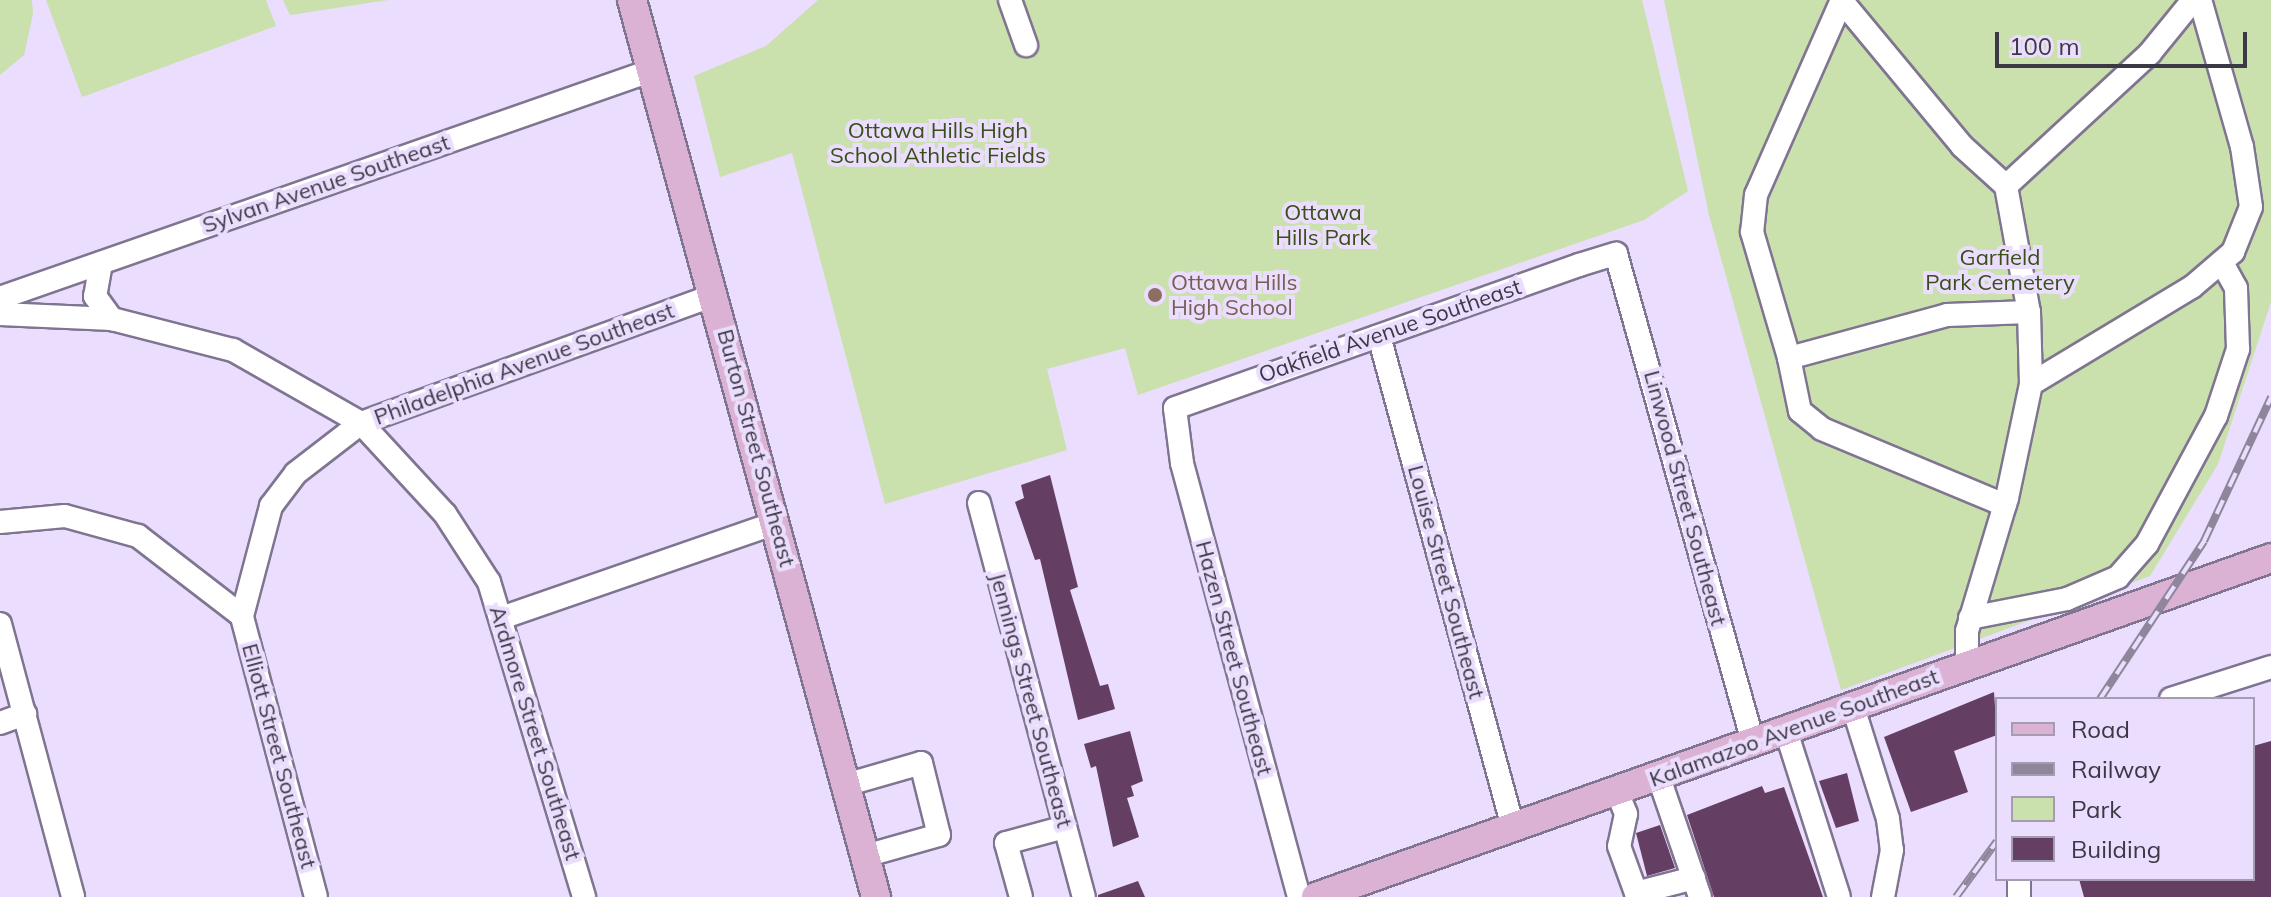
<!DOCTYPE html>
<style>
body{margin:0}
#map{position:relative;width:2271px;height:897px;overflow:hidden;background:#eaddfd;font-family:Mulish,sans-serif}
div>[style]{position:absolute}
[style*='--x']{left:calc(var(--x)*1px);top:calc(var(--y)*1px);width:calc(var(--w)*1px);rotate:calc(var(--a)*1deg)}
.green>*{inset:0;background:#cae0ad}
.building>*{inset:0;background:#643f63}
.roads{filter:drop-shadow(2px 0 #807591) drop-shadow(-2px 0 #807591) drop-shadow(0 2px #807591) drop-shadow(0 -2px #807591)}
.minor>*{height:22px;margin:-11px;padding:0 11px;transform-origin:11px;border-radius:11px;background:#fff}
.major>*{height:28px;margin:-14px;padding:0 14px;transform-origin:14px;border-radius:14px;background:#dcb2d4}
.rail>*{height:8px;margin-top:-4px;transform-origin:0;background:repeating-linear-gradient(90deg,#eaddfd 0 15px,#8f869c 0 30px);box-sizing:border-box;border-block:2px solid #8f869c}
.dots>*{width:22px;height:22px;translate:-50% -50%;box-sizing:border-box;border:4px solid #eaddfd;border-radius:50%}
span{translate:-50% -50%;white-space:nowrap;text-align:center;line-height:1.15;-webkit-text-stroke:8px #eaddfd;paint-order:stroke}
.park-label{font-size:22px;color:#3a4e17}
.street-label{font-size:22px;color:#3d3845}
.education-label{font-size:22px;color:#785e54}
.left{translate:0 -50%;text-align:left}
.legend{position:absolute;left:1995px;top:697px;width:260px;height:184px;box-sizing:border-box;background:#eaddfd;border:2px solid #a59bb3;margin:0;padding:10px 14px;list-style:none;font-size:24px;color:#3d3845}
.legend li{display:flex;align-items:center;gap:16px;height:40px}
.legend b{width:40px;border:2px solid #a59bb3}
.scale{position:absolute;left:1995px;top:32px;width:252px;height:36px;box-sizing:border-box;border:4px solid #3d3845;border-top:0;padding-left:10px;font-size:24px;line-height:28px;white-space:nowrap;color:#3d3845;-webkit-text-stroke:6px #eaddfd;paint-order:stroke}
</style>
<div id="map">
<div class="green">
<i style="clip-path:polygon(0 0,32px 0,33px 14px,24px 55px,0 75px)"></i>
<i style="clip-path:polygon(46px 0,266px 0,276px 26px,82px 97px)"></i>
<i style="clip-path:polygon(283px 0,388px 0,290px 15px)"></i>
<i style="clip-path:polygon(818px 0,1642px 0,1688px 191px,1644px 220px,1138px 395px,1125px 348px,1047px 369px,1067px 450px,885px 504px,792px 153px,720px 177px,694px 76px,766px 46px)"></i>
<i style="clip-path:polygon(1664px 0,2271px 0,2271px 302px,2218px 464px,2150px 576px,1841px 690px,1709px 215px)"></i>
</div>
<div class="building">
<i style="clip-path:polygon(1050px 475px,1078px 587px,1070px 590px,1100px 686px,1108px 684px,1115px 709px,1078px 720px,1040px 559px,1035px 560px,1015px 502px,1024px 498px,1021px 485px)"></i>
<i style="clip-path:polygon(1994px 692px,1997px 735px,1954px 751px,1968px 792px,1911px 812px,1884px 737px)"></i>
<i style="clip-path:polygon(1130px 731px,1143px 781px,1131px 786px,1134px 796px,1127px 798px,1139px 837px,1113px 847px,1096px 766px,1091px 768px,1084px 744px)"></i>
<i style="clip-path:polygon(2271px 741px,2271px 897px,2084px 897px,2079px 879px,2253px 879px,2253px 746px)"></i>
<i style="clip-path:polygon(1847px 773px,1859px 821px,1836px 828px,1819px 781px)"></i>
<i style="clip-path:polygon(1762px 786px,1765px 793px,1784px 787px,1823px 897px,1714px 897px,1687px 815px)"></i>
<i style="clip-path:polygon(1660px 825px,1675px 868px,1647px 876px,1636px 833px)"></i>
<i style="clip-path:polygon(1138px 881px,1145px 897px,1098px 897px,1098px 895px)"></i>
</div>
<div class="roads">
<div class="minor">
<i style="--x:1010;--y:0;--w:48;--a:70.4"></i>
<i style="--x:1841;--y:0;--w:190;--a:50.3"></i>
<i style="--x:1962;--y:146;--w:59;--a:42.3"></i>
<i style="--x:2006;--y:186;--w:128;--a:79.7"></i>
<i style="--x:2029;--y:312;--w:72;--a:88.4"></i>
<i style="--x:2031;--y:384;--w:188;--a:-31.1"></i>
<i style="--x:2192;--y:287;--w:54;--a:-40.5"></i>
<i style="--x:2233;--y:252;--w:48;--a:-68.2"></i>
<i style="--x:2251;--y:207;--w:61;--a:-98.5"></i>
<i style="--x:2242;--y:147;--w:153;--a:-105.9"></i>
<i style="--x:1842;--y:0;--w:213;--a:113.8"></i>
<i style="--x:1756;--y:195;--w:37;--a:96"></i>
<i style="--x:1752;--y:232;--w:131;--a:73.6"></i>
<i style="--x:1789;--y:358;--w:164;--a:-15.2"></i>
<i style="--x:1947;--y:315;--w:82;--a:-2.1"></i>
<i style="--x:2006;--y:186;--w:196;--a:-42.7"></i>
<i style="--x:2150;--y:53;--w:68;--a:-50.9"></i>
<i style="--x:101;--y:263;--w:34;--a:100"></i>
<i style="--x:95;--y:296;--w:29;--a:54"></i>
<i style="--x:0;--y:298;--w:692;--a:-19.25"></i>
<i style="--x:0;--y:314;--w:112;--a:2.6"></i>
<i style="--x:112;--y:319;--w:125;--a:14.4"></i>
<i style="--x:233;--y:350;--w:147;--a:29.7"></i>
<i style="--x:361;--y:423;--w:124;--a:47.3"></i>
<i style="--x:445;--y:514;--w:81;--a:57.1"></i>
<i style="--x:489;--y:582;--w:329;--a:73.2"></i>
<i style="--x:1379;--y:336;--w:509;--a:74.74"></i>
<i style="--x:1789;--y:358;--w:54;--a:78.3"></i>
<i style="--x:1800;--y:411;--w:28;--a:39"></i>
<i style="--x:1822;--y:429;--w:198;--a:22.6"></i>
<i style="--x:979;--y:503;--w:408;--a:75.1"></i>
<i style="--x:0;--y:522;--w:65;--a:-5.3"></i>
<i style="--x:65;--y:516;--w:76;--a:15.3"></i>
<i style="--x:138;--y:536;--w:131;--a:37.6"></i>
<i style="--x:504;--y:617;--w:287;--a:-19.1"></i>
<i style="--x:1970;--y:618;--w:99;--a:-11.1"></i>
<i style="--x:2067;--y:599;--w:56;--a:-23.3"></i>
<i style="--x:2118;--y:577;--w:44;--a:-48.7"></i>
<i style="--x:2147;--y:544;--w:145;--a:-61.7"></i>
<i style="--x:2216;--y:416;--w:71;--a:-71.8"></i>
<i style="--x:2238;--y:349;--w:61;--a:-91.9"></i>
<i style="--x:2236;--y:288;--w:29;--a:-119"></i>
<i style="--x:0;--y:624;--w:283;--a:75"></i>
<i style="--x:1967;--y:666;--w:35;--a:-90"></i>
<i style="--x:1967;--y:631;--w:139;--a:-73.3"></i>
<i style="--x:2007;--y:498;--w:116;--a:-78.1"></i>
<i style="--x:2171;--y:699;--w:105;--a:-17.7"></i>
<i style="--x:1853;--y:707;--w:117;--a:72.6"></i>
<i style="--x:1888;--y:819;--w:31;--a:83"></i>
<i style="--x:1892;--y:850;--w:48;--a:100.8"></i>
<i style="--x:0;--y:723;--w:27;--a:-20"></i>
<i style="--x:1786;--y:731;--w:174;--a:72.3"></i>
<i style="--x:1658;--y:775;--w:129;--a:71"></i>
<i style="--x:845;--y:785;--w:79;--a:-16.1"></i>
<i style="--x:921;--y:763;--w:74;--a:76"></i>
<i style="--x:939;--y:835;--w:77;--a:164.2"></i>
<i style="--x:1616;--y:790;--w:26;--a:67"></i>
<i style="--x:1626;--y:814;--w:33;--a:102"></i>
<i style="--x:1619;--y:846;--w:50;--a:70.1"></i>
<i style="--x:1636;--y:893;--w:60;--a:-14.5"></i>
<i style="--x:2019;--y:879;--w:18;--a:90"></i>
<i style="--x:316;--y:897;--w:291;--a:-104.8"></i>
<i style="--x:242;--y:616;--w:114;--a:-75.2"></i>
<i style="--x:271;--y:506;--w:41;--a:-52.9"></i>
<i style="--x:296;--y:473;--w:82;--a:-37.6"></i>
<i style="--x:361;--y:423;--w:376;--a:-19.9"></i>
<i style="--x:1021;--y:897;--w:56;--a:-105.5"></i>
<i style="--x:1006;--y:843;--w:61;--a:-15.2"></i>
<i style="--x:1299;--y:897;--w:449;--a:-105.1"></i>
<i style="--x:1182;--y:463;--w:55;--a:-97.3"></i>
<i style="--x:1175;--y:408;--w:429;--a:-19.5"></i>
<i style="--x:1579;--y:265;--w:39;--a:-17"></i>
<i style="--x:1616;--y:254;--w:507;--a:74.32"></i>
</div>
<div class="major">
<i style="--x:632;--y:0;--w:930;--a:74.78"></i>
<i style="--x:1316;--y:897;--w:1013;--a:-19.54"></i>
</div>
</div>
<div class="rail">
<i style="--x:2100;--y:699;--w:189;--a:-56.6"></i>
<i style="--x:2204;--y:541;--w:159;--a:-65"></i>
<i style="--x:1956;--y:897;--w:69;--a:-53.8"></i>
</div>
<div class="dots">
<i style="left:1155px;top:295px;background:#8d6e63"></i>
</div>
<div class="park-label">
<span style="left:938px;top:143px">Ottawa Hills High<br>School Athletic Fields</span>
<span style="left:1323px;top:225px">Ottawa<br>Hills Park</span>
<span style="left:2000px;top:270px">Garfield<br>Park Cemetery</span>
</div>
<div class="street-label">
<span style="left:326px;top:184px;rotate:-19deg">Sylvan Avenue Southeast</span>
<span style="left:1390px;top:331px;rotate:-19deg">Oakfield Avenue Southeast</span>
<span style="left:524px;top:364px;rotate:-20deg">Philadelphia Avenue Southeast</span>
<span style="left:756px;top:448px;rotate:75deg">Burton Street Southeast</span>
<span style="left:1685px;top:498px;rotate:75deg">Linwood Street Southeast</span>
<span style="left:1446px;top:582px;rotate:75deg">Louise Street Southeast</span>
<span style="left:1234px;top:658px;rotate:75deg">Hazen Street Southeast</span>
<span style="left:1031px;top:700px;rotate:75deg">Jennings Street Southeast</span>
<span style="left:1794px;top:728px;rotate:-20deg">Kalamazoo Avenue Southeast</span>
<span style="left:535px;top:733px;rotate:73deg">Ardmore Street Southeast</span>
<span style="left:279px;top:756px;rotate:75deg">Elliott Street Southeast</span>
</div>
<div class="education-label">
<span class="left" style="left:1171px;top:295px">Ottawa Hills<br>High School</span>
</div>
<ul class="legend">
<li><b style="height:10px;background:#dcb2d4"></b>Road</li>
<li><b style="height:10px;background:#8f869c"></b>Railway</li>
<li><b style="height:22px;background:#cae0ad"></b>Park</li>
<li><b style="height:22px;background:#643f63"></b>Building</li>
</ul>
<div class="scale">100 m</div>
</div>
